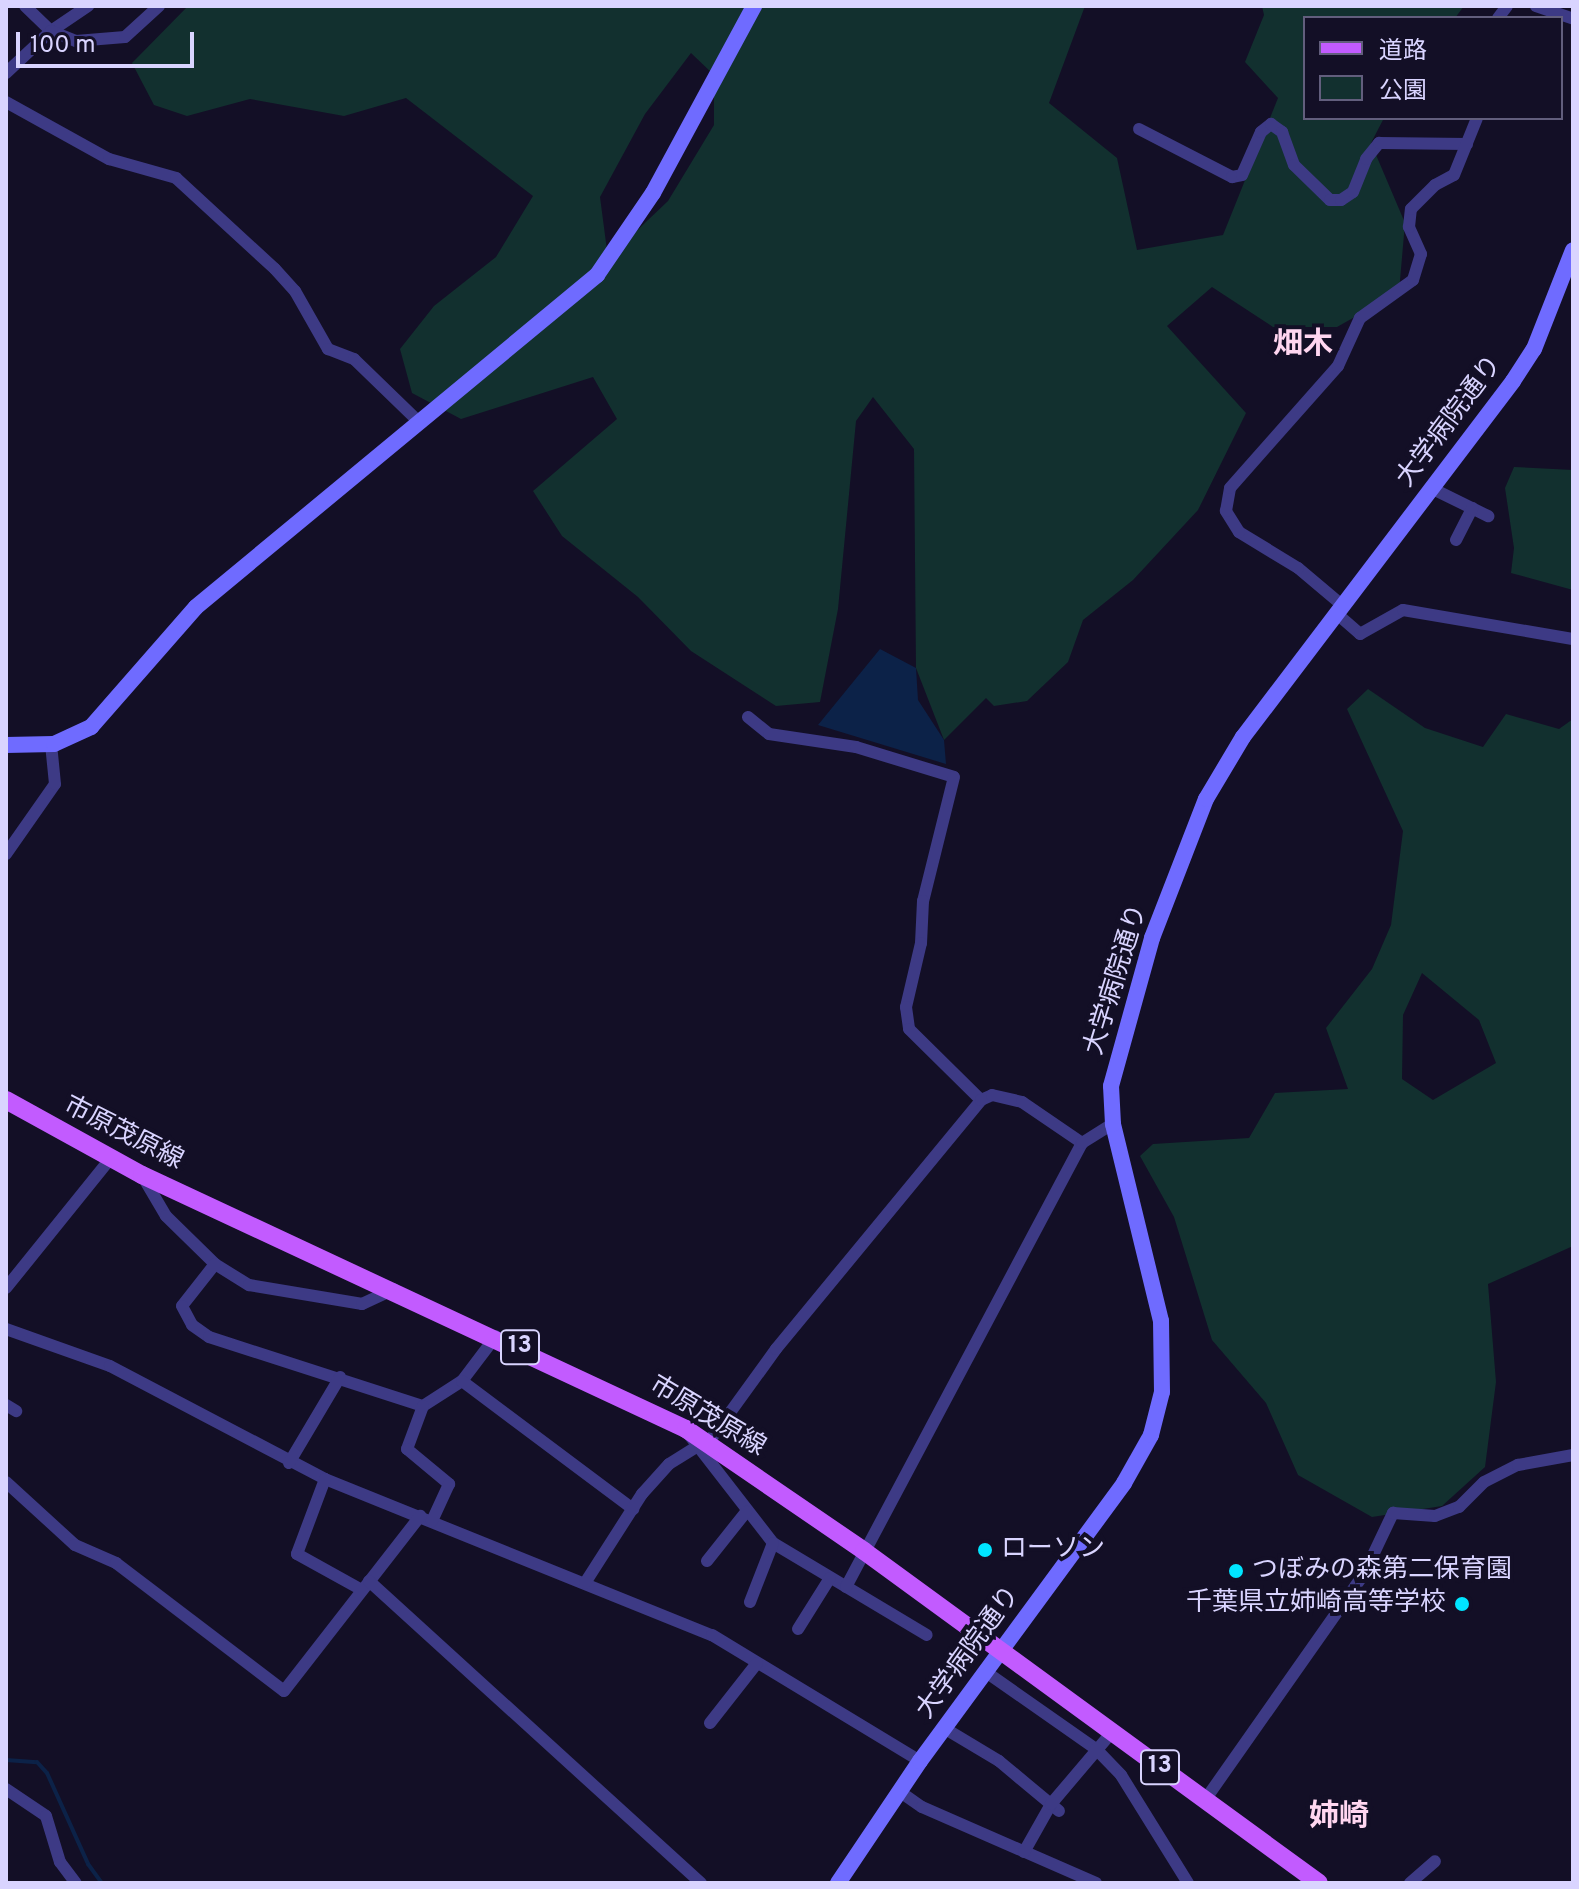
<!DOCTYPE html>
<meta charset="utf-8">
<style>
body{margin:0}
#map{position:relative;width:1579px;height:1889px;overflow:hidden;background:#130f26;font-family:Overpass,"Noto Sans JP",sans-serif}
div>[style]{position:absolute}
[style*='--x']{left:calc(var(--x)*1px);top:calc(var(--y)*1px);width:calc(var(--w)*1px);rotate:calc(var(--a)*1deg)}
.green>*{inset:0;background:#12302f}
.water>*{inset:0;background:#0c2248}
.stream>*{height:4px;margin:-2px;padding:0 2px;transform-origin:2px;border-radius:2px;background:#0c2248}
.street>*{height:12px;margin:-6px;padding:0 6px;transform-origin:6px;border-radius:6px;background:#3d3a85}
.secondary>*{height:16px;margin:-8px;padding:0 8px;transform-origin:8px;border-radius:8px;background:#6f6bff}
.primary>*{height:18px;margin:-9px;padding:0 9px;transform-origin:9px;border-radius:9px;background:#c25bff}
.dots>*{width:22px;height:22px;translate:-50% -50%;box-sizing:border-box;border:4px solid #130f26;border-radius:50%}
span{translate:-50% -50%;white-space:nowrap;text-align:center;line-height:1.15;-webkit-text-stroke:8px #130f26;paint-order:stroke}
.shield-label span{padding:2px 6px;background:#130f26;border:2px solid;border-radius:6px;-webkit-text-stroke-width:0}
.shield-label{font-size:24px;color:#d9d4ff;font-weight:700}
.street-label{font-size:26px;color:#d9d4ff}
.poi-label{font-size:26px;color:#d9d4ff}
.left{translate:0 -50%;text-align:left}
.right{translate:-100% -50%;text-align:right}
.quarter-label{font-size:30px;color:#ffd6f0;font-weight:700}
.frame{position:absolute;inset:0;border:8px solid #d9d4ff;pointer-events:none}
.legend{position:absolute;left:1303px;top:16px;width:260px;height:104px;box-sizing:border-box;background:#130f26;border:2px solid #625e7d;margin:0;padding:10px 14px;list-style:none;font-size:24px;color:#d9d4ff}
.legend li{display:flex;align-items:center;gap:16px;height:40px}
.legend b{width:40px;border:2px solid #625e7d}
.scale{position:absolute;left:16px;top:32px;width:178px;height:36px;box-sizing:border-box;border:4px solid #d9d4ff;border-top:0;padding-left:10px;font-size:24px;line-height:28px;white-space:nowrap;color:#d9d4ff;-webkit-text-stroke:6px #130f26;paint-order:stroke}
</style>
<div id="map">
<div class="green">
<i style="clip-path:polygon(evenodd,188px 6px,1085px 6px,1049px 103px,1117px 158px,1137px 250px,1223px 235px,1278px 98px,1245px 62px,1264px 15px,1262px 6px,1464px 6px,1455px 18px,1305px 18px,1305px 118px,1384px 118px,1371px 143px,1405px 223px,1399px 292px,1337px 327px,1273px 327px,1212px 287px,1167px 326px,1246px 413px,1198px 510px,1133px 580px,1083px 620px,1068px 662px,1027px 701px,994px 706px,986px 698px,944px 740px,916px 668px,914px 449px,873px 397px,856px 421px,838px 609px,820px 702px,776px 706px,691px 651px,638px 597px,562px 536px,533px 491px,617px 419px,593px 377px,461px 419px,412px 393px,400px 349px,434px 306px,496px 257px,533px 196px,406px 98px,344px 116px,250px 99px,187px 116px,154px 105px,132px 63px,188px 6px,691px 53px,714px 75px,714px 125px,668px 201px,608px 258px,600px 197px,645px 114px,691px 53px)"></i>
<i style="clip-path:polygon(1514px 467px,1573px 470px,1573px 590px,1511px 573px,1514px 548px,1505px 488px)"></i>
<i style="clip-path:polygon(evenodd,1368px 689px,1425px 728px,1483px 747px,1506px 714px,1559px 729px,1573px 719px,1573px 1246px,1488px 1284px,1496px 1382px,1485px 1467px,1442px 1506px,1372px 1517px,1298px 1475px,1266px 1403px,1212px 1340px,1174px 1217px,1140px 1156px,1153px 1144px,1249px 1138px,1275px 1093px,1348px 1089px,1326px 1028px,1372px 969px,1391px 925px,1403px 831px,1347px 709px,1368px 689px,1422px 973px,1479px 1020px,1496px 1063px,1433px 1100px,1402px 1079px,1403px 1015px,1422px 973px)"></i>
</div>
<div class="water">
<i style="clip-path:polygon(880px 649px,916px 668px,918px 700px,944px 740px,946px 764px,818px 725px)"></i>
</div>
<div class="stream">
<i style="--x:6;--y:1760;--w:31;--a:4"></i>
<i style="--x:37;--y:1762;--w:15;--a:48"></i>
<i style="--x:47;--y:1773;--w:100;--a:65.7"></i>
<i style="--x:88;--y:1864;--w:24;--a:54"></i>
</div>
<div class="street">
<i style="--x:25;--y:6;--w:36;--a:44"></i>
<i style="--x:51;--y:31;--w:45;--a:-34"></i>
<i style="--x:1536;--y:6;--w:39;--a:19"></i>
<i style="--x:1498;--y:18;--w:15;--a:-53"></i>
<i style="--x:6;--y:73;--w:62;--a:-43"></i>
<i style="--x:51;--y:31;--w:27;--a:22"></i>
<i style="--x:76;--y:41;--w:49;--a:-4.7"></i>
<i style="--x:125;--y:37;--w:46;--a:-42.4"></i>
<i style="--x:6;--y:102;--w:118;--a:29"></i>
<i style="--x:109;--y:159;--w:70;--a:15.8"></i>
<i style="--x:176;--y:178;--w:134;--a:42.6"></i>
<i style="--x:275;--y:269;--w:30;--a:48"></i>
<i style="--x:295;--y:291;--w:67;--a:60.4"></i>
<i style="--x:328;--y:349;--w:28;--a:21"></i>
<i style="--x:354;--y:359;--w:92;--a:44.1"></i>
<i style="--x:1139;--y:129;--w:105;--a:27.3"></i>
<i style="--x:1232;--y:177;--w:10;--a:-11"></i>
<i style="--x:1242;--y:175;--w:47;--a:-66.2"></i>
<i style="--x:1261;--y:132;--w:13;--a:-39"></i>
<i style="--x:1271;--y:124;--w:14;--a:36"></i>
<i style="--x:1282;--y:132;--w:35;--a:70"></i>
<i style="--x:1294;--y:165;--w:50;--a:44.2"></i>
<i style="--x:1330;--y:200;--w:11;--a:0"></i>
<i style="--x:1341;--y:200;--w:14;--a:-34"></i>
<i style="--x:1353;--y:192;--w:35;--a:-68"></i>
<i style="--x:1366;--y:159;--w:21;--a:-51"></i>
<i style="--x:1379;--y:143;--w:88;--a:0.7"></i>
<i style="--x:1431;--y:488;--w:64;--a:26.2"></i>
<i style="--x:1456;--y:540;--w:36;--a:-63"></i>
<i style="--x:1342;--y:605;--w:57;--a:-139.9"></i>
<i style="--x:1298;--y:568;--w:69;--a:-148.6"></i>
<i style="--x:1239;--y:532;--w:25;--a:-122"></i>
<i style="--x:1226;--y:511;--w:23;--a:-80"></i>
<i style="--x:1230;--y:488;--w:163;--a:-48.5"></i>
<i style="--x:1338;--y:366;--w:53;--a:-65.4"></i>
<i style="--x:1360;--y:318;--w:65;--a:-35.6"></i>
<i style="--x:1413;--y:280;--w:27;--a:-73"></i>
<i style="--x:1421;--y:254;--w:30;--a:-114"></i>
<i style="--x:1409;--y:227;--w:18;--a:-84"></i>
<i style="--x:1411;--y:209;--w:34;--a:-45"></i>
<i style="--x:1435;--y:185;--w:21;--a:-28"></i>
<i style="--x:1454;--y:175;--w:61;--a:-68"></i>
<i style="--x:1336;--y:613;--w:32;--a:41"></i>
<i style="--x:1360;--y:634;--w:49;--a:-29.2"></i>
<i style="--x:1403;--y:610;--w:172;--a:9.7"></i>
<i style="--x:748;--y:717;--w:27;--a:39"></i>
<i style="--x:769;--y:734;--w:88;--a:8.5"></i>
<i style="--x:856;--y:747;--w:102;--a:17"></i>
<i style="--x:954;--y:777;--w:128;--a:104"></i>
<i style="--x:923;--y:901;--w:42;--a:92.7"></i>
<i style="--x:921;--y:943;--w:66;--a:103.2"></i>
<i style="--x:906;--y:1007;--w:22;--a:82"></i>
<i style="--x:909;--y:1029;--w:101;--a:44.6"></i>
<i style="--x:6;--y:854;--w:85;--a:-55"></i>
<i style="--x:55;--y:784;--w:40;--a:-95.7"></i>
<i style="--x:143;--y:1177;--w:45;--a:59.5"></i>
<i style="--x:166;--y:1216;--w:69;--a:44.4"></i>
<i style="--x:215;--y:1264;--w:40;--a:32"></i>
<i style="--x:249;--y:1285;--w:115;--a:9.5"></i>
<i style="--x:362;--y:1304;--w:35;--a:-25"></i>
<i style="--x:215;--y:1264;--w:53;--a:128.2"></i>
<i style="--x:182;--y:1306;--w:21;--a:62"></i>
<i style="--x:192;--y:1325;--w:21;--a:35"></i>
<i style="--x:209;--y:1337;--w:225;--a:17.9"></i>
<i style="--x:423;--y:1406;--w:46;--a:-32.7"></i>
<i style="--x:462;--y:1381;--w:56;--a:-52.9"></i>
<i style="--x:6;--y:1288;--w:167;--a:-51.1"></i>
<i style="--x:6;--y:1329;--w:110;--a:19.6"></i>
<i style="--x:110;--y:1366;--w:243;--a:27.7"></i>
<i style="--x:325;--y:1479;--w:417;--a:22"></i>
<i style="--x:712;--y:1635;--w:243;--a:31.2"></i>
<i style="--x:462;--y:1381;--w:214;--a:36.8"></i>
<i style="--x:6;--y:1405;--w:12;--a:31"></i>
<i style="--x:423;--y:1406;--w:46;--a:110.4"></i>
<i style="--x:407;--y:1449;--w:55;--a:39.8"></i>
<i style="--x:449;--y:1484;--w:41;--a:114.7"></i>
<i style="--x:687;--y:1432;--w:140;--a:52.2"></i>
<i style="--x:773;--y:1543;--w:179;--a:30.9"></i>
<i style="--x:708;--y:1443;--w:116;--a:-54.1"></i>
<i style="--x:776;--y:1349;--w:323;--a:-50.5"></i>
<i style="--x:981;--y:1100;--w:12;--a:-24"></i>
<i style="--x:992;--y:1095;--w:31;--a:13"></i>
<i style="--x:1022;--y:1102;--w:73;--a:34.3"></i>
<i style="--x:289;--y:1463;--w:100;--a:-59.3"></i>
<i style="--x:325;--y:1479;--w:80;--a:110.5"></i>
<i style="--x:297;--y:1554;--w:74;--a:29"></i>
<i style="--x:6;--y:1482;--w:93;--a:42.4"></i>
<i style="--x:75;--y:1545;--w:45;--a:23.7"></i>
<i style="--x:116;--y:1563;--w:211;--a:37.3"></i>
<i style="--x:284;--y:1691;--w:222;--a:-52.1"></i>
<i style="--x:707;--y:1561;--w:63;--a:-51.5"></i>
<i style="--x:369;--y:1581;--w:449;--a:42.3"></i>
<i style="--x:585;--y:1583;--w:106;--a:-57.4"></i>
<i style="--x:642;--y:1494;--w:40;--a:-48"></i>
<i style="--x:669;--y:1464;--w:31;--a:-32"></i>
<i style="--x:846;--y:1587;--w:503;--a:-62.01"></i>
<i style="--x:1082;--y:1143;--w:36;--a:-32"></i>
<i style="--x:750;--y:1602;--w:63;--a:-68.7"></i>
<i style="--x:798;--y:1629;--w:60;--a:-57.9"></i>
<i style="--x:986;--y:1672;--w:134;--a:35"></i>
<i style="--x:1096;--y:1749;--w:36;--a:46"></i>
<i style="--x:1121;--y:1775;--w:127;--a:58.2"></i>
<i style="--x:710;--y:1723;--w:76;--a:-51.9"></i>
<i style="--x:944;--y:1728;--w:64;--a:31"></i>
<i style="--x:999;--y:1761;--w:78;--a:39.8"></i>
<i style="--x:6;--y:1789;--w:48;--a:34"></i>
<i style="--x:46;--y:1816;--w:48;--a:73.1"></i>
<i style="--x:60;--y:1862;--w:26;--a:53"></i>
<i style="--x:899;--y:1791;--w:28;--a:35"></i>
<i style="--x:922;--y:1807;--w:190;--a:23.6"></i>
<i style="--x:1205;--y:1800;--w:276;--a:-54.9"></i>
<i style="--x:1364;--y:1574;--w:68;--a:-64.6"></i>
<i style="--x:1393;--y:1513;--w:42;--a:4.1"></i>
<i style="--x:1435;--y:1516;--w:26;--a:-21"></i>
<i style="--x:1459;--y:1507;--w:35;--a:-45"></i>
<i style="--x:1484;--y:1482;--w:38;--a:-27"></i>
<i style="--x:1518;--y:1465;--w:56;--a:-10.3"></i>
<i style="--x:1024;--y:1852;--w:55;--a:-60.6"></i>
<i style="--x:1051;--y:1804;--w:94;--a:-49.7"></i>
<i style="--x:1410;--y:1883;--w:33;--a:-41"></i>
</div>
<div class="secondary">
<i style="--x:6;--y:745;--w:48;--a:-1.2"></i>
<i style="--x:54;--y:744;--w:41;--a:-24.7"></i>
<i style="--x:91;--y:727;--w:159;--a:-48.8"></i>
<i style="--x:196;--y:607;--w:521;--a:-39.62"></i>
<i style="--x:597;--y:275;--w:99;--a:-55.7"></i>
<i style="--x:653;--y:193;--w:213;--a:-61.6"></i>
<i style="--x:838;--y:1883;--w:147;--a:-56.1"></i>
<i style="--x:920;--y:1761;--w:345;--a:-53.7"></i>
<i style="--x:1124;--y:1483;--w:55;--a:-60.6"></i>
<i style="--x:1151;--y:1435;--w:44;--a:-75.7"></i>
<i style="--x:1162;--y:1392;--w:71;--a:-90.8"></i>
<i style="--x:1161;--y:1321;--w:203;--a:-103.7"></i>
<i style="--x:1113;--y:1124;--w:38;--a:-93"></i>
<i style="--x:1111;--y:1086;--w:154;--a:-74.5"></i>
<i style="--x:1152;--y:938;--w:149;--a:-68.8"></i>
<i style="--x:1206;--y:799;--w:72;--a:-59.2"></i>
<i style="--x:1243;--y:737;--w:447;--a:-52.8"></i>
<i style="--x:1513;--y:381;--w:38;--a:-57"></i>
<i style="--x:1534;--y:349;--w:106;--a:-68.5"></i>
</div>
<div class="primary">
<i style="--x:6;--y:1100;--w:155;--a:28.9"></i>
<i style="--x:142;--y:1175;--w:600;--a:25.03"></i>
<i style="--x:686;--y:1429;--w:216;--a:34.4"></i>
<i style="--x:864;--y:1551;--w:563;--a:36.12"></i>
</div>
<div class="dots">
<i style="left:985px;top:1550px;background:#00e5ff"></i>
<i style="left:1236px;top:1571px;background:#00e5ff"></i>
<i style="left:1462px;top:1604px;background:#00e5ff"></i>
</div>
<div class="shield-label">
<span style="left:520px;top:1347px">13</span>
<span style="left:1160px;top:1767px">13</span>
</div>
<div class="street-label">
<span style="left:1450px;top:422px;rotate:-53deg">大学病院通り</span>
<span style="left:1117px;top:980px;rotate:-73deg">大学病院通り</span>
<span style="left:123px;top:1134px;rotate:27deg">市原茂原線</span>
<span style="left:707px;top:1417px;rotate:31deg">市原茂原線</span>
<span style="left:969px;top:1653px;rotate:-54deg">大学病院通り</span>
</div>
<div class="poi-label">
<span class="left" style="left:1001px;top:1550px">ローソン</span>
<span class="left" style="left:1252px;top:1571px">つぼみの森第二保育園</span>
<span class="right" style="left:1446px;top:1604px">千葉県立姉崎高等学校</span>
</div>
<div class="quarter-label">
<span style="left:1303px;top:346px">畑木</span>
<span style="left:1339px;top:1818px">姉崎</span>
</div>
<div class="frame"></div>
<ul class="legend">
<li><b style="height:10px;background:#c25bff"></b>道路</li>
<li><b style="height:22px;background:#12302f"></b>公園</li>
</ul>
<div class="scale">100 m</div>
</div>
